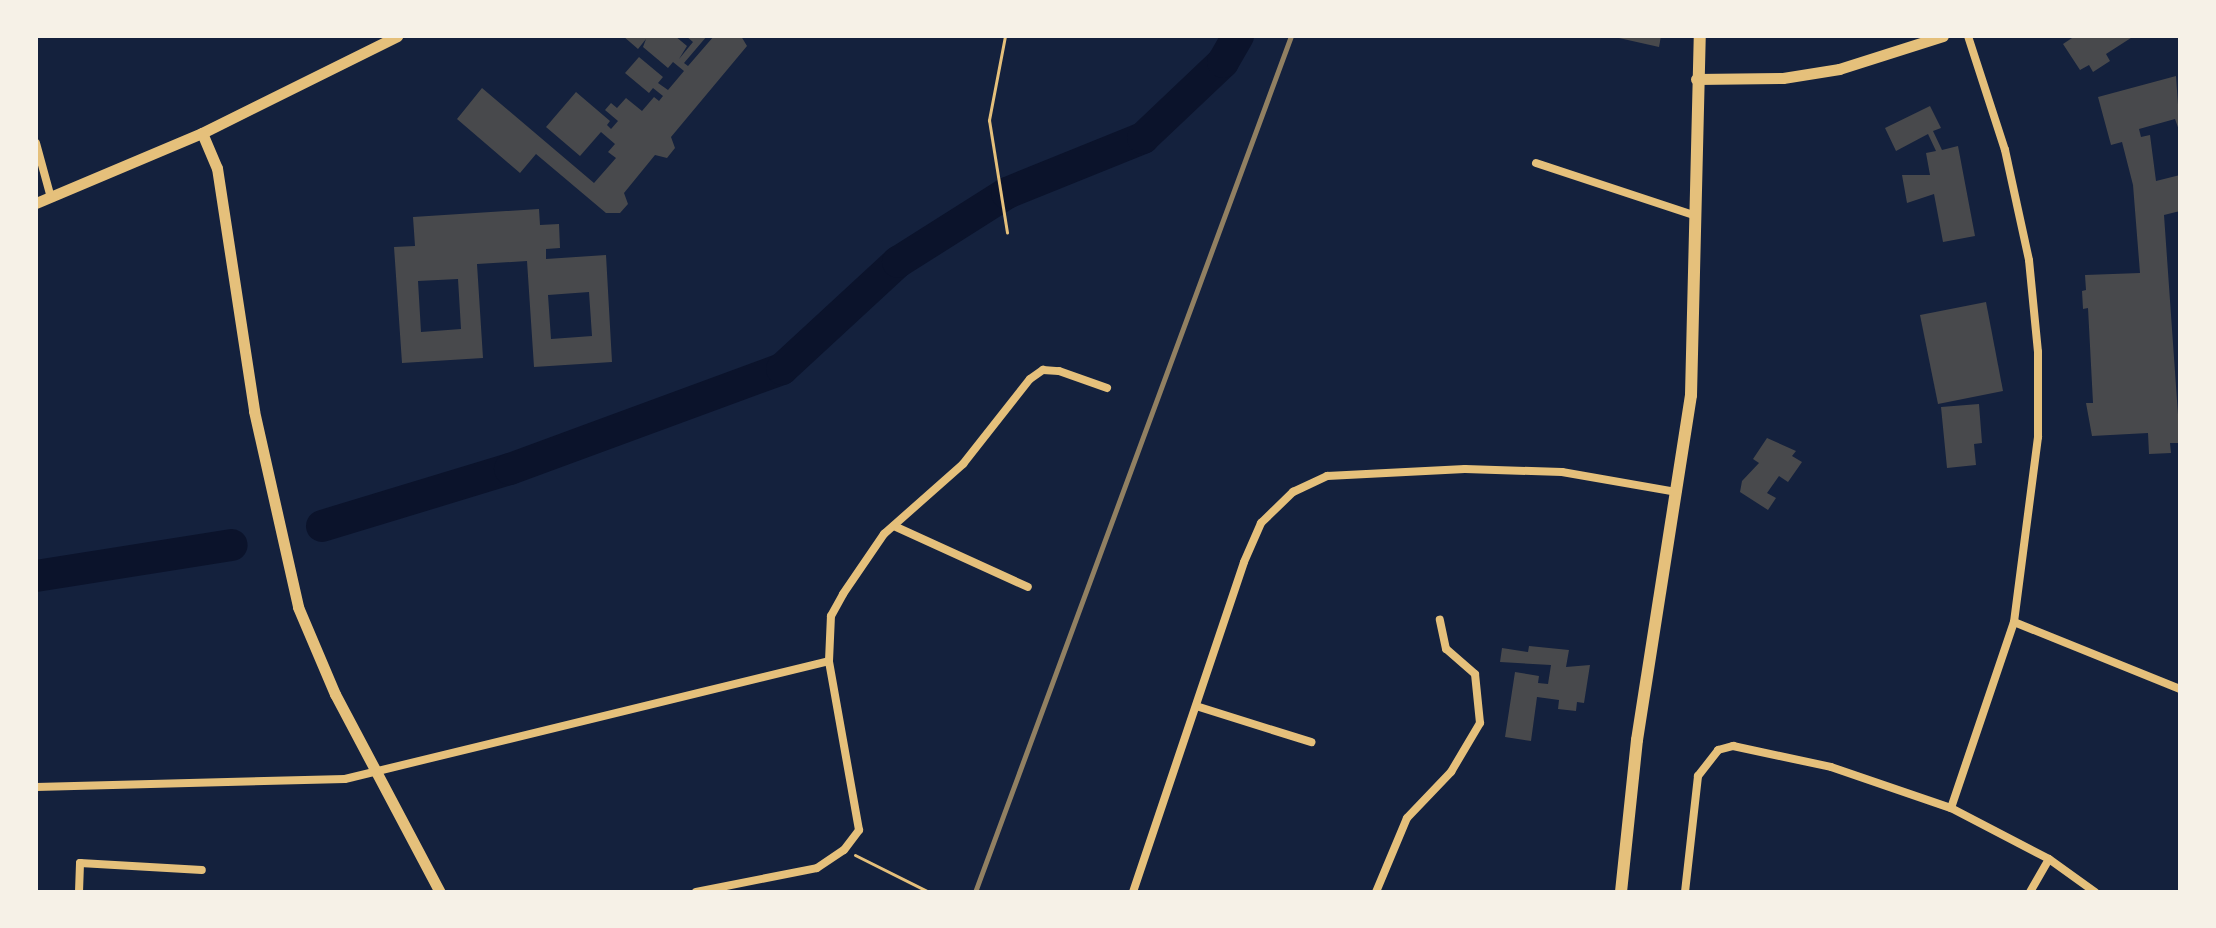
<!DOCTYPE html>
<style>
body{margin:0}
#map{position:relative;width:2216px;height:928px;overflow:hidden;background:#14213d;font-family:"PT Sans Narrow",sans-serif}
div>[style]{position:absolute}
[style*='--x']{left:calc(var(--x)*1px);top:calc(var(--y)*1px);width:calc(var(--w)*1px);rotate:calc(var(--a)*1deg)}
.river>*{height:32px;margin:-16px;padding:0 16px;transform-origin:16px;border-radius:16px;background:#0b132b}
.building>*{inset:0;background:#48494c}
.path>*{height:3px;margin:-1.5px;padding:0 1.5px;transform-origin:1.5px;border-radius:1.5px;background:#e5c07b}
.minor>*{height:8px;margin:-4px;padding:0 4px;transform-origin:4px;border-radius:4px;background:#e5c07b}
.tertiary>*{height:11px;margin:-5.5px;padding:0 5.5px;transform-origin:5.5px;border-radius:5.5px;background:#e5c07b}
.secondary>*{height:12px;margin:-6px;padding:0 6px;transform-origin:6px;border-radius:6px;background:#e5c07b}
.rail>*{height:5px;margin:-2.5px;padding:0 2.5px;transform-origin:2.5px;border-radius:2.5px;background:#918062}
span{translate:-50% -50%;white-space:nowrap;text-align:center;line-height:1.15;-webkit-text-stroke:8px #f6f1e7;paint-order:stroke}
.frame{position:absolute;inset:0;border:38px solid #f6f1e7;pointer-events:none}
</style>
<div id="map">
<div class="river">
<i style="--x:322;--y:526;--w:196;--a:-16.9"></i>
<i style="--x:510;--y:469;--w:290;--a:-20.2"></i>
<i style="--x:782;--y:369;--w:158;--a:-42.7"></i>
<i style="--x:898;--y:262;--w:129;--a:-32.3"></i>
<i style="--x:1007;--y:193;--w:147;--a:-22"></i>
<i style="--x:1143;--y:138;--w:110;--a:-43.5"></i>
<i style="--x:1223;--y:62;--w:30;--a:-60"></i>
<i style="--x:36;--y:576;--w:198;--a:-9"></i>
</div>
<div class="building">
<i style="clip-path:polygon(623px 36px,675px 36px,687px 46px,679px 59px,693px 42px,686px 36px,707px 36px,684px 63px,688px 66px,714px 36px,741px 36px,747px 46px,671px 137px,675px 148px,667px 158px,655px 155px,624px 193px,628px 204px,620px 213px,606px 213px,536px 154px,520px 173px,457px 119px,482px 88px,594px 183px,616px 158px,608px 152px,615px 144px,601px 132px,580px 156px,546px 127px,576px 92px,610px 121px,607px 125px,611px 129px,618px 121px,605px 110px,611px 103px,617px 108px,626px 98px,642px 111px,654px 97px,659px 101px,663px 96px,653px 88px,649px 93px,625px 73px,639px 57px,663px 77px,658px 83px,668px 90px,684px 71px,673px 62px,668px 68px,643px 47px,646px 39px,638px 49px)"></i>
<i style="clip-path:polygon(1610px 36px,1661px 36px,1659px 47px)"></i>
<i style="clip-path:polygon(2075px 36px,2134px 36px,2106px 54px,2110px 61px,2093px 72px,2089px 65px,2080px 70px,2063px 44px)"></i>
<i style="clip-path:polygon(2176px 76px,2180px 133px,2175px 119px,2139px 129px,2141px 137px,2150px 135px,2156px 181px,2180px 175px,2180px 211px,2164px 215px,2180px 443px,2170px 443px,2171px 453px,2149px 454px,2148px 433px,2092px 436px,2086px 403px,2093px 403px,2088px 308px,2083px 309px,2082px 291px,2086px 290px,2085px 275px,2140px 273px,2133px 185px,2122px 142px,2111px 145px,2098px 97px)"></i>
<i style="clip-path:polygon(1930px 106px,1941px 128px,1933px 131px,1942px 150px,1958px 146px,1975px 236px,1943px 242px,1934px 194px,1907px 203px,1902px 175px,1930px 175px,1926px 153px,1936px 151px,1928px 134px,1896px 151px,1885px 128px)"></i>
<i style="clip-path:polygon(evenodd,539px 209px,540px 225px,559px 224px,560px 248px,546px 249px,546px 259px,606px 255px,612px 362px,534px 367px,527px 261px,477px 264px,483px 358px,402px 363px,394px 247px,415px 246px,413px 217px,539px 209px,458px 279px,461px 329px,421px 332px,418px 281px,458px 279px,539px 209px,589px 292px,592px 336px,551px 339px,548px 295px,589px 292px)"></i>
<i style="clip-path:polygon(1986px 302px,2003px 391px,1938px 404px,1920px 315px)"></i>
<i style="clip-path:polygon(1979px 404px,1982px 443px,1974px 444px,1976px 465px,1947px 468px,1941px 407px)"></i>
<i style="clip-path:polygon(1767px 438px,1796px 451px,1792px 456px,1802px 462px,1788px 482px,1779px 476px,1767px 493px,1776px 498px,1768px 510px,1740px 492px,1742px 481px,1759px 463px,1753px 459px)"></i>
<i style="clip-path:polygon(1529px 646px,1569px 650px,1566px 667px,1590px 665px,1584px 703px,1577px 702px,1576px 711px,1558px 709px,1559px 700px,1537px 697px,1531px 741px,1505px 737px,1515px 672px,1539px 676px,1538px 683px,1548px 684px,1551px 665px,1500px 662px,1502px 648px,1528px 652px)"></i>
</div>
<div class="path">
<i style="--x:1005;--y:36;--w:86;--a:100.8"></i>
<i style="--x:989;--y:120;--w:114;--a:80.9"></i>
<i style="--x:855;--y:855;--w:83;--a:26.6"></i>
</div>
<div class="minor">
<i style="--x:36;--y:143;--w:57;--a:74.7"></i>
<i style="--x:1536;--y:163;--w:169;--a:18.3"></i>
<i style="--x:894;--y:526;--w:147;--a:24.5"></i>
<i style="--x:2014;--y:622;--w:179;--a:22"></i>
<i style="--x:1196;--y:706;--w:121;--a:17.4"></i>
<i style="--x:36;--y:787;--w:309;--a:-1.5"></i>
<i style="--x:345;--y:779;--w:498;--a:-13.7"></i>
<i style="--x:1951;--y:808;--w:196;--a:-71.3"></i>
<i style="--x:2014;--y:622;--w:187;--a:-82.6"></i>
<i style="--x:2038;--y:437;--w:85;--a:-90"></i>
<i style="--x:2038;--y:352;--w:92;--a:-95.6"></i>
<i style="--x:2029;--y:260;--w:113;--a:-102.3"></i>
<i style="--x:2005;--y:150;--w:120;--a:-108"></i>
<i style="--x:79;--y:892;--w:29;--a:-88"></i>
<i style="--x:80;--y:863;--w:122;--a:3.3"></i>
<i style="--x:696;--y:892;--w:123;--a:-11.2"></i>
<i style="--x:817;--y:868;--w:32;--a:-34"></i>
<i style="--x:844;--y:850;--w:25;--a:-53"></i>
<i style="--x:859;--y:830;--w:172;--a:-100.1"></i>
<i style="--x:829;--y:661;--w:45;--a:-87.5"></i>
<i style="--x:831;--y:616;--w:25;--a:-61"></i>
<i style="--x:843;--y:594;--w:73;--a:-55.7"></i>
<i style="--x:884;--y:534;--w:106;--a:-41.5"></i>
<i style="--x:963;--y:464;--w:108;--a:-51.8"></i>
<i style="--x:1030;--y:379;--w:16;--a:-35"></i>
<i style="--x:1043;--y:370;--w:16;--a:4"></i>
<i style="--x:1059;--y:371;--w:51;--a:19.5"></i>
<i style="--x:1133;--y:892;--w:348;--a:-71.4"></i>
<i style="--x:1244;--y:562;--w:43;--a:-66.4"></i>
<i style="--x:1261;--y:523;--w:45;--a:-44.1"></i>
<i style="--x:1293;--y:492;--w:38;--a:-25"></i>
<i style="--x:1327;--y:476;--w:138;--a:-2.9"></i>
<i style="--x:1465;--y:469;--w:97;--a:1.8"></i>
<i style="--x:1562;--y:472;--w:117;--a:9.9"></i>
<i style="--x:1376;--y:892;--w:80;--a:-67.3"></i>
<i style="--x:1407;--y:818;--w:64;--a:-46.3"></i>
<i style="--x:1451;--y:772;--w:57;--a:-59.4"></i>
<i style="--x:1480;--y:723;--w:49;--a:-95.8"></i>
<i style="--x:1475;--y:674;--w:38;--a:-139"></i>
<i style="--x:1446;--y:649;--w:30;--a:-102"></i>
<i style="--x:1685;--y:892;--w:117;--a:-83.6"></i>
<i style="--x:1698;--y:776;--w:33;--a:-52"></i>
<i style="--x:1718;--y:750;--w:16;--a:-15"></i>
<i style="--x:1733;--y:746;--w:100;--a:12.1"></i>
<i style="--x:1831;--y:767;--w:127;--a:18.9"></i>
<i style="--x:1951;--y:808;--w:110;--a:27.5"></i>
<i style="--x:2049;--y:859;--w:57;--a:35.7"></i>
<i style="--x:2030;--y:892;--w:38;--a:-60"></i>
</div>
<div class="tertiary">
<i style="--x:1696;--y:79;--w:87;--a:-0.7"></i>
<i style="--x:1783;--y:78;--w:57;--a:-9.1"></i>
<i style="--x:1839;--y:69;--w:109;--a:-17.6"></i>
<i style="--x:202;--y:133;--w:38;--a:67"></i>
<i style="--x:217;--y:168;--w:246;--a:81.3"></i>
<i style="--x:254;--y:411;--w:201;--a:77.3"></i>
<i style="--x:298;--y:607;--w:95;--a:67"></i>
<i style="--x:335;--y:694;--w:224;--a:62.1"></i>
<i style="--x:36;--y:203;--w:180;--a:-22.9"></i>
<i style="--x:202;--y:133;--w:218;--a:-26.4"></i>
</div>
<div class="secondary">
<i style="--x:1621;--y:892;--w:153;--a:-84"></i>
<i style="--x:1637;--y:740;--w:349;--a:-81.1"></i>
<i style="--x:1691;--y:395;--w:359;--a:-88.6"></i>
</div>
<div class="rail">
<i style="--x:975;--y:892;--w:912;--a:-69.74"></i>
</div>
<div class="frame"></div>
</div>
